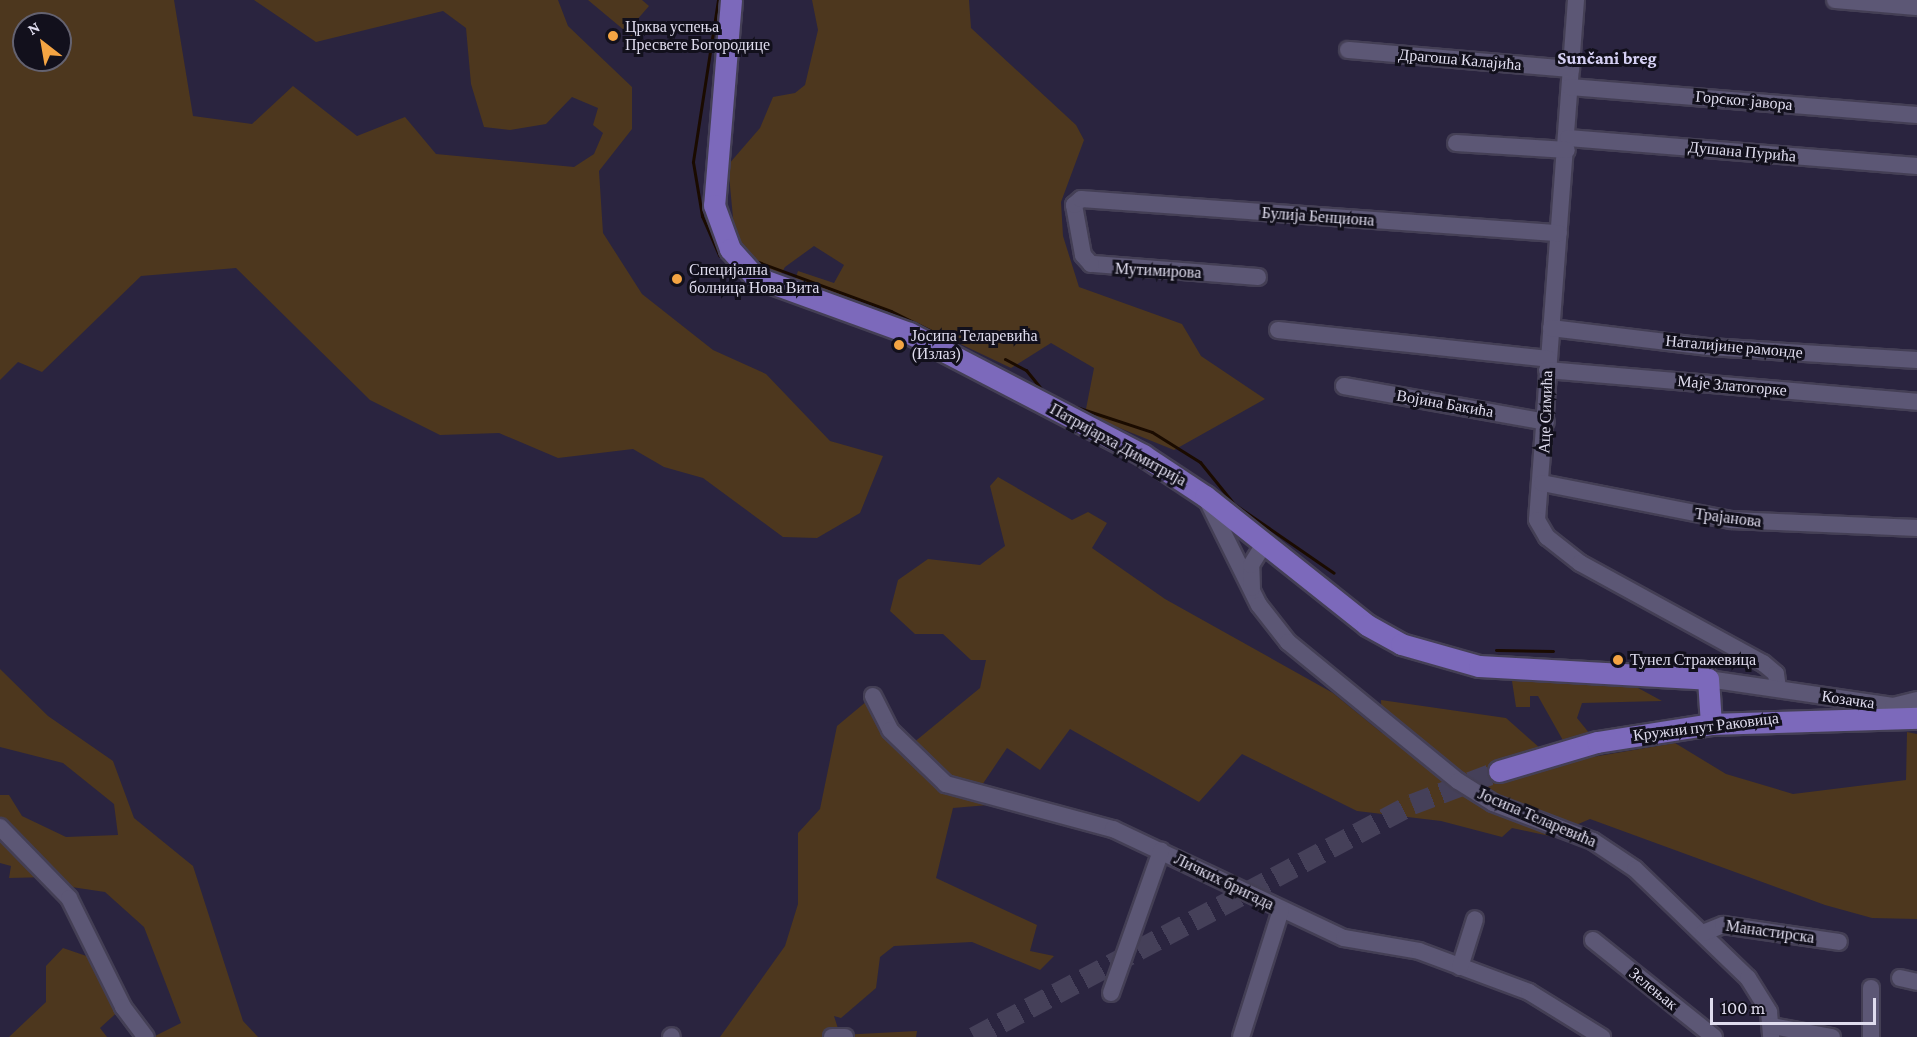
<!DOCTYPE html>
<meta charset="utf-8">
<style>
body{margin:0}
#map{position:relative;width:1917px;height:1037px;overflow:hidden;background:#2a243f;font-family:"Crimson Pro",serif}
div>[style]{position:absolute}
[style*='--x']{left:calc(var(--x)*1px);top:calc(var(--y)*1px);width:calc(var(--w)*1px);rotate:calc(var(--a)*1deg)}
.green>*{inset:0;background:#4d371e}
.stream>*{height:3px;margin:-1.5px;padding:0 1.5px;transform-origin:1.5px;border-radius:1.5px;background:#1a0b00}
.major-tunnel>*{height:21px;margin-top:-10.5px;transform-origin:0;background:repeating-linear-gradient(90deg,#454059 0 21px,transparent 0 31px)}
.roads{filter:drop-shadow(2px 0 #443f55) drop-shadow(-2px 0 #443f55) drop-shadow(0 2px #443f55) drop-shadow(0 -2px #443f55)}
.minor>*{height:16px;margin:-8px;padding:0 8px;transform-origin:8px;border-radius:8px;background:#5c5775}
.major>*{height:21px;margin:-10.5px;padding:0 10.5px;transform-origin:10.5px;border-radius:10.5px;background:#7c69bb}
.dots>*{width:16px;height:16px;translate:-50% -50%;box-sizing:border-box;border:3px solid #12101c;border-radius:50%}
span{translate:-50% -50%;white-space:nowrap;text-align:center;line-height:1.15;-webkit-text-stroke:6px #12101c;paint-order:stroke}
.poi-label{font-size:16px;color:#dfdcee}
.left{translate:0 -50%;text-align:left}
.street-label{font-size:16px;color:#dfdcee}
.neighbourhood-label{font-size:18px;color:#d5d0f3;font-weight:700}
.north{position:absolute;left:12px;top:12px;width:60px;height:60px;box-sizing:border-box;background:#12101c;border:2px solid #646270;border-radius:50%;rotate:329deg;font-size:16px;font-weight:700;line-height:24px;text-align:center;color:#dfdcee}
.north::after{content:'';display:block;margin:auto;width:21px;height:27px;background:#f4a443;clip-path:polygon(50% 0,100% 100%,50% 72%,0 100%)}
.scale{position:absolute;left:1710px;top:998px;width:166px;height:27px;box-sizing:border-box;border:3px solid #dfdcee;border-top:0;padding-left:8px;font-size:18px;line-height:21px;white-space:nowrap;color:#dfdcee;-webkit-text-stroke:4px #12101c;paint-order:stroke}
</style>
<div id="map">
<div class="green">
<i style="clip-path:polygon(evenodd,0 0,174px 0,193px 116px,252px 124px,293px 86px,357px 136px,405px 117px,436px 154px,574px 167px,594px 154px,603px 133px,593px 125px,598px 108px,572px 97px,546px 124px,510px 130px,484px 127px,471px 84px,466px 28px,443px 11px,316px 42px,254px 0,558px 0,568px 26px,632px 87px,632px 129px,599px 171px,603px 233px,642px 294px,713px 350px,766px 374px,830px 441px,883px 456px,860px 513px,817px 538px,783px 537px,703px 478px,664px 467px,633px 449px,558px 458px,499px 433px,440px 435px,370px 400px,236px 268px,141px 276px,42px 372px,18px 362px,0 380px,0 0,24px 24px,60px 24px,60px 60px,24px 60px,24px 24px)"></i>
<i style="clip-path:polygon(588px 0,642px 0,649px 6px,636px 21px,646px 31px,636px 40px)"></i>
<i style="clip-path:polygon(812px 0,969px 0,971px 28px,1076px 125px,1084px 140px,1061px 202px,1063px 236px,1079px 287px,1182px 324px,1201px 356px,1265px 399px,1174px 450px,1085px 414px,1094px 368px,1051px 343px,1011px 368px,891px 311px,795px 280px,798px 271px,834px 283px,844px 265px,814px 246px,785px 267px,778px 279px,759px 270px,741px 251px,734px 228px,728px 165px,760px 128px,773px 97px,795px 93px,805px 85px,818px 30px)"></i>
<i style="clip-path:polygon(998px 477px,1072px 520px,1088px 512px,1107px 523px,1092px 548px,1165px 599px,1333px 693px,1382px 733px,1381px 700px,1506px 718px,1557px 763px,1675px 743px,1726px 774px,1793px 794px,1906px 780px,1907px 732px,1917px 734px,1917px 919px,1872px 918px,1825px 905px,1590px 819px,1576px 825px,1568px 840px,1512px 828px,1502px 837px,1441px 821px,1357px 811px,1242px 754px,1199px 802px,1070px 729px,1040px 770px,1007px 748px,978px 791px,993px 795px,988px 805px,953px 808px,936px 878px,1037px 925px,1030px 951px,1054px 956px,1040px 970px,972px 942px,894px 946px,880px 957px,876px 988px,841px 1018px,834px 1016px,840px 1035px,917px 1031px,916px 1037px,720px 1037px,785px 946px,798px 904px,798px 833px,820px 809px,837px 726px,873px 696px,907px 748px,980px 688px,986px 660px,971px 660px,943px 634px,915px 634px,890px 611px,898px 580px,928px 559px,980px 565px,1005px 546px,990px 486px)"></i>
<i style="clip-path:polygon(0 669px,48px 716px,113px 761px,134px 818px,193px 866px,243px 1021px,258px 1037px,153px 1037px,181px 1023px,144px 927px,105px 892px,58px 885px,49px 877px,9px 878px,11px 866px,0 863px,0 795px,9px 795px,22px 816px,66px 837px,118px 835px,114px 804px,63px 763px,0 747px)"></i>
<i style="clip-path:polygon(1521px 675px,1618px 677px,1662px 701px,1582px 703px,1577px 718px,1594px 739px,1565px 744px,1538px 696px,1530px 696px,1530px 707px,1516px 707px,1512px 681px)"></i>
<i style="clip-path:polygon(63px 948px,101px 961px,123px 1007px,100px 1028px,107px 1037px,9px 1037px,46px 1002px,46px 966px)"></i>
</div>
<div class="stream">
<i style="--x:718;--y:0;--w:164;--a:98.8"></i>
<i style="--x:693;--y:162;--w:55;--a:80.5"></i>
<i style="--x:702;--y:216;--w:43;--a:66.4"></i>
<i style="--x:750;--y:259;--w:150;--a:20.2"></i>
<i style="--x:891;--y:311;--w:72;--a:26.2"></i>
<i style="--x:1005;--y:359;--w:24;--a:28"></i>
<i style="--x:1026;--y:370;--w:27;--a:51"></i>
<i style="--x:1070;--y:405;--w:86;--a:18.2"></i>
<i style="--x:1152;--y:432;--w:57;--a:32"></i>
<i style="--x:1200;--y:462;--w:54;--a:51"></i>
<i style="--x:1234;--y:504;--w:121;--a:34.6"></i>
<i style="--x:1496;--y:650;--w:57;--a:1"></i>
</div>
<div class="major-tunnel">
<i style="--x:974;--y:1037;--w:496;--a:-28"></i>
<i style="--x:1412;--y:804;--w:93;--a:-20.8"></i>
</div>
<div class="roads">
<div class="minor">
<i style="--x:1576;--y:0;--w:521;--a:94.29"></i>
<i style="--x:1537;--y:520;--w:20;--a:60"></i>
<i style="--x:1547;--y:537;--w:42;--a:38.2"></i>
<i style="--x:1580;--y:563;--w:209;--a:28.7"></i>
<i style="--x:1763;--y:663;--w:17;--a:40"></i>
<i style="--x:1776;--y:674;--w:15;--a:82"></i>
<i style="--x:1835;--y:0;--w:82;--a:4.9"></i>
<i style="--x:1348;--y:50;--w:224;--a:4.9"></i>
<i style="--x:1570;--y:87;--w:348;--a:4.6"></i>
<i style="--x:1568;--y:138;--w:350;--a:4.6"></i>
<i style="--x:1456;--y:143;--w:111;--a:3.6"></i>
<i style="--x:1258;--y:277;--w:168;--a:-175.5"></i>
<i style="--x:1091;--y:264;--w:12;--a:-132"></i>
<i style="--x:1083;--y:255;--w:51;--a:-100.2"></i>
<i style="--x:1074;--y:205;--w:9;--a:-41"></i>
<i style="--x:1081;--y:199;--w:479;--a:4.1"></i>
<i style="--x:1551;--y:328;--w:159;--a:6.9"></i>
<i style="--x:1709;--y:347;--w:208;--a:3.6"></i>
<i style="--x:1278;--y:330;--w:272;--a:6.1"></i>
<i style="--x:1547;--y:370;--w:371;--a:4.9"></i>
<i style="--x:1344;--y:386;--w:205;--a:10.1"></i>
<i style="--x:1542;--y:483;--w:193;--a:11.1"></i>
<i style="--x:1731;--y:520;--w:186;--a:2.5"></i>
<i style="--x:1207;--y:500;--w:117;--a:63.7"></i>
<i style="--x:1259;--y:605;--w:47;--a:51.9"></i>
<i style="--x:1288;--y:642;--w:220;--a:39.3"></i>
<i style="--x:1458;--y:781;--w:41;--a:32.2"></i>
<i style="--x:1493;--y:803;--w:107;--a:20.8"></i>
<i style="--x:1593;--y:841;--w:50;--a:33.7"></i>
<i style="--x:1635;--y:869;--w:157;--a:44"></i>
<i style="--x:1748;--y:978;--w:40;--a:58"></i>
<i style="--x:1769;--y:1012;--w:25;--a:85"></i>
<i style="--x:1252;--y:588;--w:23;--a:-92"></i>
<i style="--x:1251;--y:565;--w:25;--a:-58"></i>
<i style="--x:1708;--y:679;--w:187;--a:8.3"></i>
<i style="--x:1893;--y:706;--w:25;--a:-14"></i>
<i style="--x:873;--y:696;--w:38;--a:63"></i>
<i style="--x:890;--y:730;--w:78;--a:44"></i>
<i style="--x:946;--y:784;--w:173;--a:15.1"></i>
<i style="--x:1113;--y:829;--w:255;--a:25.3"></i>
<i style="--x:1344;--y:938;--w:76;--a:9.8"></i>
<i style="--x:1419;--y:951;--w:117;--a:20.4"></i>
<i style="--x:1529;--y:992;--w:86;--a:31.7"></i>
<i style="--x:0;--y:827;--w:99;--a:45.8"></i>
<i style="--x:69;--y:898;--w:122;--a:63.6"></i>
<i style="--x:123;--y:1007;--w:38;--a:53"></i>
<i style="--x:1703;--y:933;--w:22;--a:-22"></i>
<i style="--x:1723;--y:925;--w:117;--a:8.3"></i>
<i style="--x:1593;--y:940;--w:155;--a:38.7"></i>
<i style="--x:1460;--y:967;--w:50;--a:-72.6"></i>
<i style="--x:1900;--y:978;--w:17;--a:13"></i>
<i style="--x:1111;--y:993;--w:151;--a:-70.6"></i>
<i style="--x:1772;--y:1026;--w:61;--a:10.4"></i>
<i style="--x:671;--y:1037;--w:1;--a:-45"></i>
<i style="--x:832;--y:1037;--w:13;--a:0"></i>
<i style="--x:1241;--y:1037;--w:133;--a:-72.5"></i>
<i style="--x:1871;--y:1037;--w:49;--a:-90"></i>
</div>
<div class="major">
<i style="--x:731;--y:0;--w:206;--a:94.7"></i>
<i style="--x:714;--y:205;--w:47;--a:70"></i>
<i style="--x:730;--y:249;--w:38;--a:48"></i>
<i style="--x:755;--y:277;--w:164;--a:20"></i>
<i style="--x:909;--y:333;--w:264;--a:27.5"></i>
<i style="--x:1143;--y:455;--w:74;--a:33.5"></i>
<i style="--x:1205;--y:496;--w:207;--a:38.5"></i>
<i style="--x:1367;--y:625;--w:39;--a:29"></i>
<i style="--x:1401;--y:644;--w:81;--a:15.8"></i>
<i style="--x:1479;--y:666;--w:229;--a:3.2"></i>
<i style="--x:1708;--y:679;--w:45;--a:86.2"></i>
<i style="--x:1499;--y:771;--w:102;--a:-16.5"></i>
<i style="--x:1597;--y:742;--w:115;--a:-9"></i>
<i style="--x:1711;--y:724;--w:206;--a:-1.7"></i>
</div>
</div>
<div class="dots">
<i style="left:613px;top:36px;background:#f4a443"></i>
<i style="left:677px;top:279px;background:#f4a443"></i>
<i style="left:899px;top:345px;background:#f4a443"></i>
<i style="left:1618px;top:660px;background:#f4a443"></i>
</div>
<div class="poi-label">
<span class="left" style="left:625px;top:36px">Црква успења<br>Пресвете Богородице</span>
<span class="left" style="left:689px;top:279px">Специјална<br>болница Нова Вита</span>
<span class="left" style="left:911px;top:345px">Јосипа Теларевића<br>(Излаз)</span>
<span class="left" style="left:1630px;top:660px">Тунел Стражевица</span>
</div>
<div class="street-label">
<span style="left:1460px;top:60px;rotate:5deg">Драгоша Калајића</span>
<span style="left:1744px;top:101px;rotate:5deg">Горског јавора</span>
<span style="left:1742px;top:152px;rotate:5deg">Душана Пурића</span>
<span style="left:1318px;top:217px;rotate:4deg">Булија Бенциона</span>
<span style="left:1158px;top:271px;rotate:3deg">Мутимирова</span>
<span style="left:1734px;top:347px;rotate:5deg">Наталијине рамонде</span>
<span style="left:1732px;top:386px;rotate:5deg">Маје Златогорке</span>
<span style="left:1445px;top:404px;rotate:10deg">Војина Бакића</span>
<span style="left:1546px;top:412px;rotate:-88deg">Аце Симића</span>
<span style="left:1118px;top:445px;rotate:29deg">Патријарха Димитрија</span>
<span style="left:1728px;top:518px;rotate:7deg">Трајанова</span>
<span style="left:1848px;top:700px;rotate:8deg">Козачка</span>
<span style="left:1706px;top:727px;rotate:-7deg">Кружни пут Раковица</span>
<span style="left:1537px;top:818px;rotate:23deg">Јосипа Теларевића</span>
<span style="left:1224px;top:882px;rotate:26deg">Личких бригада</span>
<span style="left:1770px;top:932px;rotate:8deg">Манастирска</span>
<span style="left:1653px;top:989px;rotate:39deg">Зелењак</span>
</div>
<div class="neighbourhood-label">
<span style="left:1607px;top:58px">Sunčani breg</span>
</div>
<div class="north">N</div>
<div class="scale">100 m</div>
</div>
